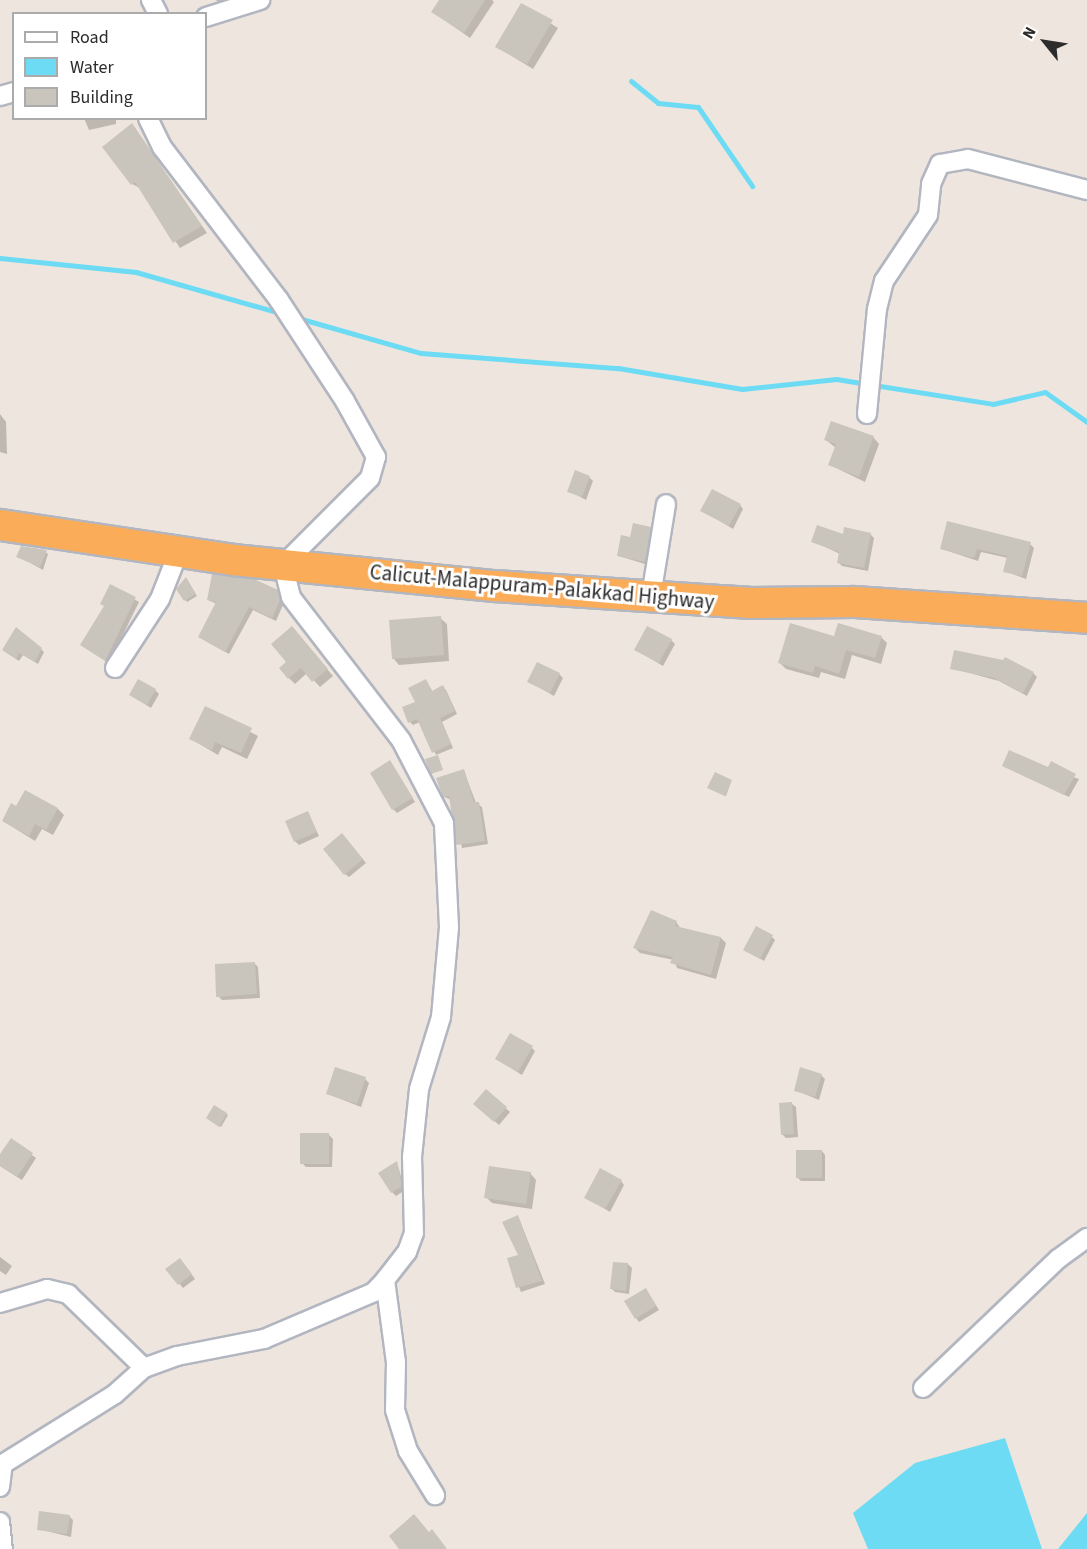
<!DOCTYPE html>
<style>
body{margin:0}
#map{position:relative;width:1087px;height:1549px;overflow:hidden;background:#eee6de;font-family:"Source Sans 3",sans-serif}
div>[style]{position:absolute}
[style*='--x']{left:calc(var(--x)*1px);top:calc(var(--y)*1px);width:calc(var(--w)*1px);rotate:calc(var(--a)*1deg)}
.water>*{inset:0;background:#6ddbf4}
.shadow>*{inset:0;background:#0003}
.stream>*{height:5px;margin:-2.5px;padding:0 2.5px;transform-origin:2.5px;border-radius:2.5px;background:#6ddbf4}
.building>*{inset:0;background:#c9c4bc}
.roads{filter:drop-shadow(2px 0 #b2b6c0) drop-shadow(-2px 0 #b2b6c0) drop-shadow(0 2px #b2b6c0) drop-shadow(0 -2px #b2b6c0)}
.minor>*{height:18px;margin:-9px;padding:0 9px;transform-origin:9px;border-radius:9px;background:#fff}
.trunk>*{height:30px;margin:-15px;padding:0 15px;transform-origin:15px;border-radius:15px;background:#fbac59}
span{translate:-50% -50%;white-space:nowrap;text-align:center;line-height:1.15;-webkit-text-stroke:6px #fff;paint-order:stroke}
.street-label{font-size:21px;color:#2c2c2c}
.legend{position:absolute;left:12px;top:12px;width:195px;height:108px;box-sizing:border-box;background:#fff;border:2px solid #ababab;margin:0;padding:8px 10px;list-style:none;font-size:18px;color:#2c2c2c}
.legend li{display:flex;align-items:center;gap:12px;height:30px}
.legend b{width:30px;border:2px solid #ababab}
.north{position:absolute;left:1015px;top:12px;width:60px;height:60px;-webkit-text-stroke:4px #fff;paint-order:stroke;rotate:300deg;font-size:16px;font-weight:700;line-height:24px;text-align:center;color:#2c2c2c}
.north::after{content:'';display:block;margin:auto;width:21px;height:27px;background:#2c2c2c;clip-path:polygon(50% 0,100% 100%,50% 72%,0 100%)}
</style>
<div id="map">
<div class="water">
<i style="clip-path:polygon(1005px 1438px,1042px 1549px,868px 1549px,853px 1513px,915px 1463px)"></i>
<i style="clip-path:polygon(1087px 1513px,1087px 1549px,1058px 1549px)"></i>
</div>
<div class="shadow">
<i style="clip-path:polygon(216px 0,230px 0,221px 5px)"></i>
<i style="clip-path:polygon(440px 0,492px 0,494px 2px,470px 38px,433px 12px)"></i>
<i style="clip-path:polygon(521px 5px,558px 28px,533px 69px,497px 47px)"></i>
<i style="clip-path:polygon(84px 118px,116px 118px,116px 124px,89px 130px)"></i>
<i style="clip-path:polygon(132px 125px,207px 233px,180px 248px,140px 188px,132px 184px)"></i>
<i style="clip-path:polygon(0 414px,6px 422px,7px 454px,0 452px)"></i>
<i style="clip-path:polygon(873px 437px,879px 444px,865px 482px,830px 465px,836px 448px,826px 440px)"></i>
<i style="clip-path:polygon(589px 477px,593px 481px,586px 500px,569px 491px)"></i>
<i style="clip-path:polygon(740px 505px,743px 509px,733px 529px,702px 510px)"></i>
<i style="clip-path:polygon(650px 528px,654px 532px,648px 565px,619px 556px,631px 538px)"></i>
<i style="clip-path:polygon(870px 534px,874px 538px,868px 571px,842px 566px,838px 562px,840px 554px,813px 541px)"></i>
<i style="clip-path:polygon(1030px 544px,1034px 548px,1026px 579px,1005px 571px,1008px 558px,981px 552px,978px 561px,942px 549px)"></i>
<i style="clip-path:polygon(44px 551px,48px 554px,43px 570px,18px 556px)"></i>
<i style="clip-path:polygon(185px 579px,197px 596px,187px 602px,178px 589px)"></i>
<i style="clip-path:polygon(111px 586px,139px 602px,109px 663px,82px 645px,105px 607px)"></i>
<i style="clip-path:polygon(277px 591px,283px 605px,276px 621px,253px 610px,229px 654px,199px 637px,217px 604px,208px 600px)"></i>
<i style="clip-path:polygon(440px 618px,447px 624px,449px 661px,399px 665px,393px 658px)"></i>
<i style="clip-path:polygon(298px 635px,333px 676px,320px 687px,307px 673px,295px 684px,289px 678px,288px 662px)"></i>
<i style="clip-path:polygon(881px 637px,887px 643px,881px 664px,852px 655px,845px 679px,821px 672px,819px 678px,786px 669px,780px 663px,835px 638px)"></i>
<i style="clip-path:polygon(671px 640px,675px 644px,663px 666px,636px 650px)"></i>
<i style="clip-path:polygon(41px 649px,44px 652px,38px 664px,23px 655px,19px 661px,7px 653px)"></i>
<i style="clip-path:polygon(951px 668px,1033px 673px,1037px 677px,1027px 696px,999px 681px)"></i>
<i style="clip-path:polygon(559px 674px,563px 678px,554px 696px,528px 681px)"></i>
<i style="clip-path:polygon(426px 681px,433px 692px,443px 687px,446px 690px,457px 714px,442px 722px,453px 748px,436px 755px,420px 722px,413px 725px,410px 722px)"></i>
<i style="clip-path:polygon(155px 690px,159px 694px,151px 708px,130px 695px)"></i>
<i style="clip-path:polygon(206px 708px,258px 736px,247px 759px,222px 747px,218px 755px,191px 739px)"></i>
<i style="clip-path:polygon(390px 762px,415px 802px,397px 813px,393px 809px)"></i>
<i style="clip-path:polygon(1004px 766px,1049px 769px,1079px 779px,1069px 797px)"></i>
<i style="clip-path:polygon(464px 771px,476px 803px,482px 807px,488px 844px,462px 848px,451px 800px,445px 797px)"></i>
<i style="clip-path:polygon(731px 782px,726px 796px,711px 789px)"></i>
<i style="clip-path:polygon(17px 808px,58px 809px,64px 815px,53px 835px,42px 829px,35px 841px,3px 821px)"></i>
<i style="clip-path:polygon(308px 813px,319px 836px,299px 845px,295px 841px)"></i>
<i style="clip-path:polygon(346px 839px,366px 863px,349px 877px,345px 874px)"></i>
<i style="clip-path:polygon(676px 922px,681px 929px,721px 938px,726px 943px,716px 979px,677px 968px,674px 960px,640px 953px,635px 948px)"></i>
<i style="clip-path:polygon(772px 937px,775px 940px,764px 961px,745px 950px)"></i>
<i style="clip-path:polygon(254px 963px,258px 967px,260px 998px,222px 1000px,218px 996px)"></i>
<i style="clip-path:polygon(532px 1048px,535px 1051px,522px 1075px,501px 1062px)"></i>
<i style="clip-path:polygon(821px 1075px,825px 1079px,819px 1100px,795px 1090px)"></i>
<i style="clip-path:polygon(365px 1079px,369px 1083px,361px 1107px,328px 1094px)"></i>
<i style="clip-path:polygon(486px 1091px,510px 1112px,499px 1125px,475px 1104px)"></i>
<i style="clip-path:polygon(792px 1104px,796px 1107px,798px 1137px,786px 1138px,782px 1134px)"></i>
<i style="clip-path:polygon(214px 1107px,228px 1115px,221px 1127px,209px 1119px)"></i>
<i style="clip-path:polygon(329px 1135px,333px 1139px,332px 1167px,306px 1167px,302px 1163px)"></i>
<i style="clip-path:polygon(11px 1140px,36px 1158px,22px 1180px,0 1166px,0 1157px)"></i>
<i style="clip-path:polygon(822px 1151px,825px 1155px,825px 1181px,801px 1181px,797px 1177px)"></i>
<i style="clip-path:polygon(397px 1163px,405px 1190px,396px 1196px,392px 1192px)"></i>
<i style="clip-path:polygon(530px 1173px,536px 1180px,532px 1209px,492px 1203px,486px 1197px)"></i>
<i style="clip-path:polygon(621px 1181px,624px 1185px,610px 1212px,586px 1197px)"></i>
<i style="clip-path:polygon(518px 1216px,545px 1284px,521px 1292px,508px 1259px,520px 1256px)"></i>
<i style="clip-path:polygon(0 1257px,12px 1266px,6px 1275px,0 1271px)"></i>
<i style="clip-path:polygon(183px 1263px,195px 1279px,183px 1288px,167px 1269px)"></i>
<i style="clip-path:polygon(628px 1264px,632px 1268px,629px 1294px,615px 1292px,611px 1288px)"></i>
<i style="clip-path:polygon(649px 1294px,659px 1310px,639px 1322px,636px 1318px)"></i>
<i style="clip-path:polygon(69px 1516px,73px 1520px,71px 1537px,38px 1529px)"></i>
</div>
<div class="stream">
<i style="--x:631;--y:81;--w:35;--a:39"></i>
<i style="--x:658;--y:103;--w:40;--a:5.7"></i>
<i style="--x:698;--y:107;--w:96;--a:55.6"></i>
<i style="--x:0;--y:258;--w:137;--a:5.9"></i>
<i style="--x:136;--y:272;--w:153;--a:15.9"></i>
<i style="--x:298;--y:318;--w:128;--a:15.9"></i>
<i style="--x:421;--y:353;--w:198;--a:4.4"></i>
<i style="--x:618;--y:368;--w:126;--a:9.6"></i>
<i style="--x:742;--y:389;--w:95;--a:-6.1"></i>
<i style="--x:836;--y:379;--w:159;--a:9"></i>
<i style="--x:993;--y:404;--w:53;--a:-13"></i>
<i style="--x:1045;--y:392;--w:52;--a:35.5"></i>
</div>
<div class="building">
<i style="clip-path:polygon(439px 0,485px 0,464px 33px,431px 12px)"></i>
<i style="clip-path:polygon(521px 3px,553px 20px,527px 64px,495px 47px)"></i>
<i style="clip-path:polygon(132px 123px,202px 226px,173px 243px,135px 182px,131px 185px,102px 147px)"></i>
<i style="clip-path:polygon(831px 421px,874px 436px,859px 477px,828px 465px,836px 444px,824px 440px)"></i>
<i style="clip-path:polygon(575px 470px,590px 476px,582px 497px,567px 492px)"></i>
<i style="clip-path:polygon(712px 489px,741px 504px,729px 526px,700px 511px)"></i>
<i style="clip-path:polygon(947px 521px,1031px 542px,1022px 576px,1003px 572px,1007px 556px,977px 549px,974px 558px,940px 549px)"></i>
<i style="clip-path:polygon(633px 523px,651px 527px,645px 562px,617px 556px,621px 535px,630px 537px)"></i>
<i style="clip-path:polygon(817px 525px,843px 534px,844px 527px,871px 533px,864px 568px,837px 563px,839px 552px,811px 542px)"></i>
<i style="clip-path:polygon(21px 546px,47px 550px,40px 567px,16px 557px)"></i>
<i style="clip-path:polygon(212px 574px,254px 579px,278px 590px,280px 600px,272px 618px,249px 607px,225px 652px,198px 637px,216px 602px,207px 600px)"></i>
<i style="clip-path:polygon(186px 577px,196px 594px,184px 601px,176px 589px)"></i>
<i style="clip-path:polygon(110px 584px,136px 597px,105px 661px,80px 645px,104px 606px,100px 604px)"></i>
<i style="clip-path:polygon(441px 616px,444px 655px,392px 659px,389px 620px)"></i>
<i style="clip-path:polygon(790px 623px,834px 636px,838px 623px,882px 636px,875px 658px,846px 650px,839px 674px,815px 666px,813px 673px,778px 663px)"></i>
<i style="clip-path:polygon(292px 626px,328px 669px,312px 682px,301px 668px,288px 679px,279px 668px,286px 662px,271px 644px)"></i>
<i style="clip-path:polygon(647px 626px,672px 639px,659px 663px,634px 650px)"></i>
<i style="clip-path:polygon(16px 627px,42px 648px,35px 662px,19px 653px,16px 659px,2px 650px)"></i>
<i style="clip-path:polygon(954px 650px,1003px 660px,1005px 657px,1034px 672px,1023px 693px,994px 678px,950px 669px)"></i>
<i style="clip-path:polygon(537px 662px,560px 673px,550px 693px,527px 682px)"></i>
<i style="clip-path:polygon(138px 679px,156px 689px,147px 705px,129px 695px)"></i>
<i style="clip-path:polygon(426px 679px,432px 691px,443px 685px,455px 711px,440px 718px,451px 744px,432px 753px,417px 719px,408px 723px,402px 707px,415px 702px,408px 688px)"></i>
<i style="clip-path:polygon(205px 706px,252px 728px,241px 753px,215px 742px,212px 750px,189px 739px)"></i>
<i style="clip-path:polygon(1009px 750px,1048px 767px,1051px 761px,1076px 774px,1064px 795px,1002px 766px)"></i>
<i style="clip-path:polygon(438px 755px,443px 770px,431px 774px,425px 759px)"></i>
<i style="clip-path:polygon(390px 760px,413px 798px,392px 810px,370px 773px)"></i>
<i style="clip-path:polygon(464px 769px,474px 802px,479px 802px,485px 841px,456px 845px,449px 796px,443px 798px,436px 778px)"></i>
<i style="clip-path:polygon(715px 772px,732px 780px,725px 796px,707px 788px)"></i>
<i style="clip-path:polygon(25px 790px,58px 808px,46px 830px,35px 824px,29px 836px,2px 821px,11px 803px,16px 806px)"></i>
<i style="clip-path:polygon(308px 811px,317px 832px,294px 842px,285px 821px)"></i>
<i style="clip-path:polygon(342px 833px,363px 859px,344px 875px,323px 849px)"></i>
<i style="clip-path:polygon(651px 910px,677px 921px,675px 926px,721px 937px,711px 975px,670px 963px,673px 957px,633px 948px)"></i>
<i style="clip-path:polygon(756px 926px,773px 935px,760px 959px,743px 950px)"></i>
<i style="clip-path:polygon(255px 962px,257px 994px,216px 997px,215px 964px)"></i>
<i style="clip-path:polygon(510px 1033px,533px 1046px,518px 1072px,495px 1059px)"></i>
<i style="clip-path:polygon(335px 1067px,366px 1077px,357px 1104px,326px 1094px)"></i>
<i style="clip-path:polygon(800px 1067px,822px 1074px,815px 1097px,794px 1091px)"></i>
<i style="clip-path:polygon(486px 1089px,507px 1107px,494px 1122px,473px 1104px)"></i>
<i style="clip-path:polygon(792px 1102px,794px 1134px,781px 1135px,779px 1103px)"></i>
<i style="clip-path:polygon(214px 1105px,227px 1113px,219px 1127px,206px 1118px)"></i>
<i style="clip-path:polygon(300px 1133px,329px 1133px,329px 1164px,300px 1164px)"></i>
<i style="clip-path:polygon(11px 1138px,33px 1153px,17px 1177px,0 1166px,0 1154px)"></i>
<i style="clip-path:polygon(796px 1150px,822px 1150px,822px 1178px,796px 1178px)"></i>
<i style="clip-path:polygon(397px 1161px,402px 1186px,391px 1193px,378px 1173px)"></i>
<i style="clip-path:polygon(489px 1166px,531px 1172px,526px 1204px,484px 1198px)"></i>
<i style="clip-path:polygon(600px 1168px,622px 1180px,605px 1209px,584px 1198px)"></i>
<i style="clip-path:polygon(518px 1215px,542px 1281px,516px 1288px,507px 1258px,518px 1255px,502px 1222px)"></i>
<i style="clip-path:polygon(180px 1258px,192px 1274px,178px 1285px,165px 1269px)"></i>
<i style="clip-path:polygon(613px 1262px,628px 1263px,626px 1291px,610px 1289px)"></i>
<i style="clip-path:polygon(646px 1288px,656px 1306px,635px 1319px,624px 1301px)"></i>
<i style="clip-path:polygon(39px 1511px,70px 1515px,67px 1534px,37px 1530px)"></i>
<i style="clip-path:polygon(414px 1514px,429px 1532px,432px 1529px,447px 1549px,399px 1549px,389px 1536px)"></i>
</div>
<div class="roads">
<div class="minor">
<i style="--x:151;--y:0;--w:16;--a:63"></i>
<i style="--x:206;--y:17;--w:57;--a:-17.5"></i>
<i style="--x:0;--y:96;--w:15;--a:-16"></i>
<i style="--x:867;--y:414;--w:105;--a:-84.6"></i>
<i style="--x:877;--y:309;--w:29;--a:-76"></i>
<i style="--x:884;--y:281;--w:79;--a:-56.3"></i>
<i style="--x:928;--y:215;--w:31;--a:-84"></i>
<i style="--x:931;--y:184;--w:22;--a:-66"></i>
<i style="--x:940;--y:164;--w:28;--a:-10"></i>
<i style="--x:968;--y:159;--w:123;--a:14.6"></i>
<i style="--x:651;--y:596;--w:93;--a:-80.7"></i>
<i style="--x:115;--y:668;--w:82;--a:-56.9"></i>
<i style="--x:160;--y:599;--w:49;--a:-68.6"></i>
<i style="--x:385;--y:1280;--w:83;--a:82.4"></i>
<i style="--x:396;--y:1362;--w:48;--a:91.2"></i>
<i style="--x:395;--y:1410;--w:43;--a:72.4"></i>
<i style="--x:408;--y:1451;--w:52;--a:58.5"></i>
<i style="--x:0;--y:1303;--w:49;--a:-16.6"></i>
<i style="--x:47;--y:1289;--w:22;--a:13"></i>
<i style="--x:68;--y:1294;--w:106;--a:44.2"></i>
<i style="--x:923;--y:1388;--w:187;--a:-43.7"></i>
<i style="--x:1058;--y:1259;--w:36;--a:-36"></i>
<i style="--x:0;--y:1487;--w:23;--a:-83"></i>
<i style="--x:3;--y:1464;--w:132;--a:-32"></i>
<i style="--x:115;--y:1394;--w:39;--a:-42"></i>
<i style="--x:144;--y:1368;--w:35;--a:-20"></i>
<i style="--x:177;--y:1356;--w:89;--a:-11.1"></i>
<i style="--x:264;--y:1339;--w:120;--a:-23.1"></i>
<i style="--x:374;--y:1292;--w:16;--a:-47"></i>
<i style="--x:385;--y:1280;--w:36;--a:-52"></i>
<i style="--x:407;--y:1252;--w:20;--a:-70"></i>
<i style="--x:414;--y:1233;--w:76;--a:-91.5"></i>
<i style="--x:412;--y:1157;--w:68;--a:-84.1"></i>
<i style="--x:419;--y:1089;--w:75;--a:-73"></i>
<i style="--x:441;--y:1017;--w:90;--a:-84.9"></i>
<i style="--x:449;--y:927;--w:104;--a:-92.8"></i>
<i style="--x:444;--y:823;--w:93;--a:-117.4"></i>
<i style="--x:401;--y:740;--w:180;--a:-127.6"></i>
<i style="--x:291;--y:597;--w:33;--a:-104"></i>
<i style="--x:283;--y:565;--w:123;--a:-45"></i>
<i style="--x:370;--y:478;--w:22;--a:-74"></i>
<i style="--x:376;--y:457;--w:64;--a:-119"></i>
<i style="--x:345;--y:401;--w:121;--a:-123.2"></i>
<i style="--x:279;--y:300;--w:193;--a:-127.4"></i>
<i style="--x:162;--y:147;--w:32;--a:-116"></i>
<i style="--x:0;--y:1522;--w:27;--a:84"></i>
</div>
<div class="trunk">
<i style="--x:0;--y:525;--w:236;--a:8.5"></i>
<i style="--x:233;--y:560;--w:263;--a:5.7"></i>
<i style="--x:495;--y:586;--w:254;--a:3.8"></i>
<i style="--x:748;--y:603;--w:107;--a:-0.5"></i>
<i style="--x:855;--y:602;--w:233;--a:3.9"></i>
</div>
</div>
<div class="street-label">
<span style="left:542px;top:587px;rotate:5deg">Calicut-Malappuram-Palakkad Highway</span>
</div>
<ul class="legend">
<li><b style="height:8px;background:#fff"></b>Road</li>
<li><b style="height:16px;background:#6ddbf4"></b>Water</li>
<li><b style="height:16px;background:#c9c4bc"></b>Building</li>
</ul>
<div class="north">N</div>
</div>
